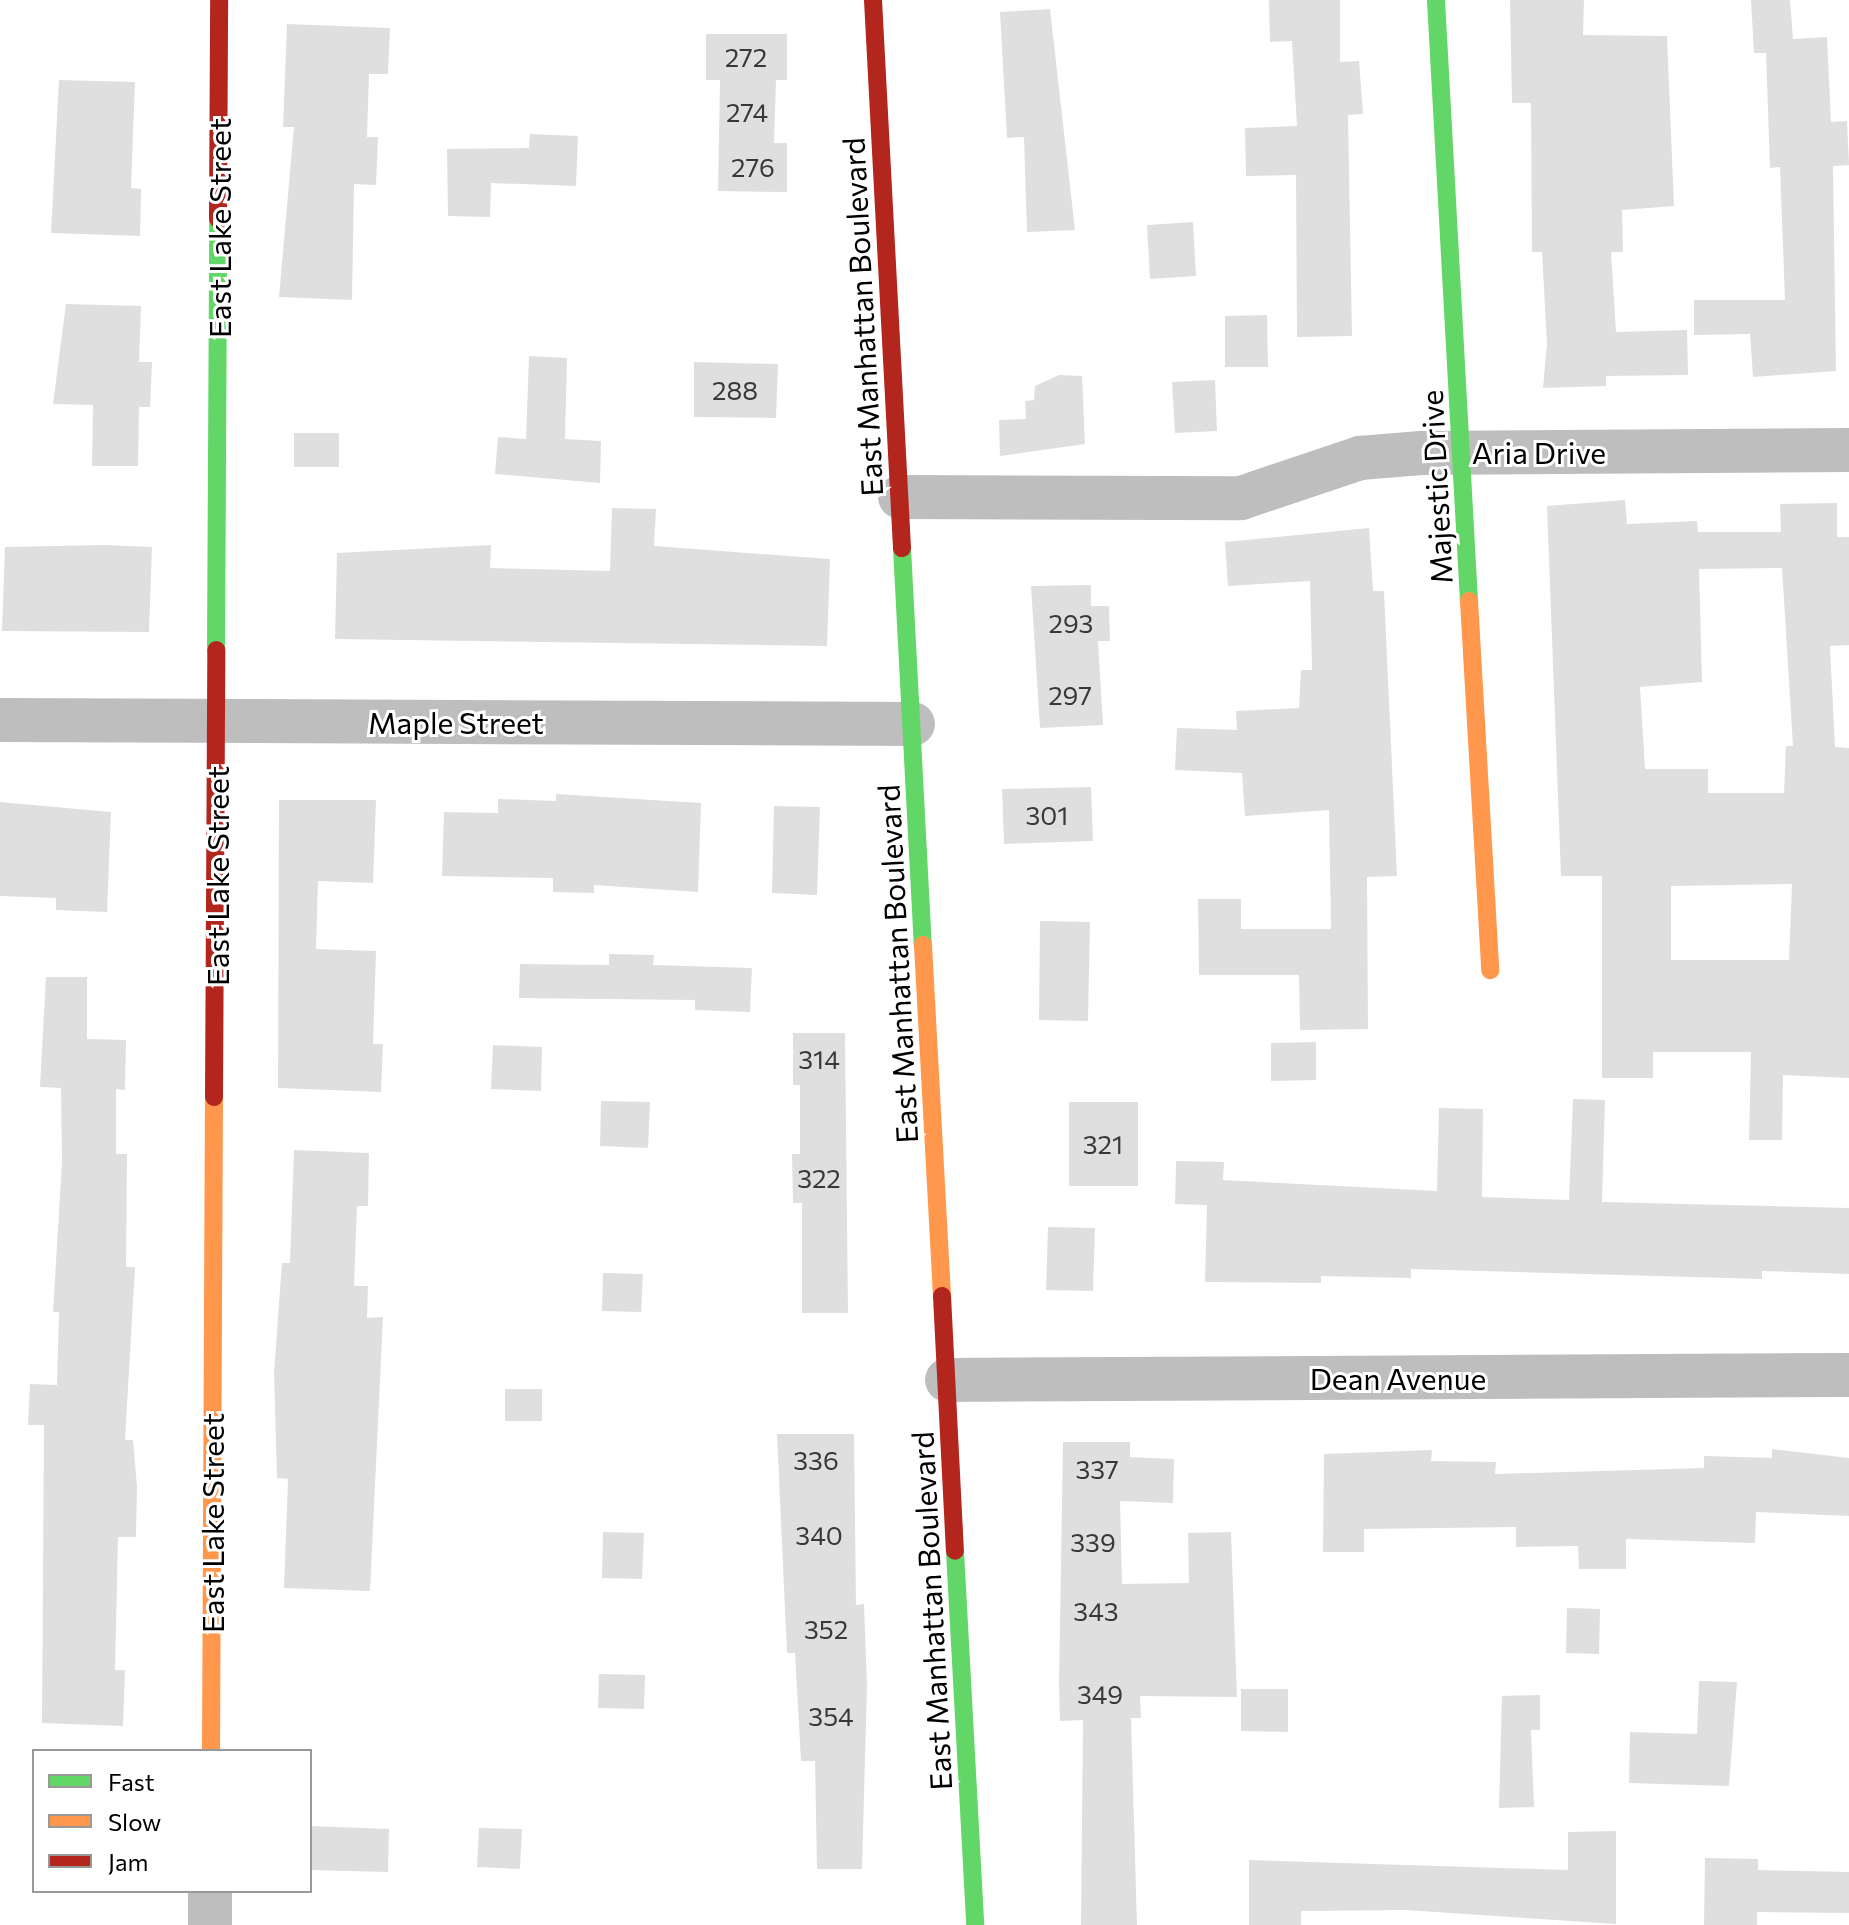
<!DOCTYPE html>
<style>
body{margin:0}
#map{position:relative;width:1849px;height:1925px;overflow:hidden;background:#fff;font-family:Commissioner,sans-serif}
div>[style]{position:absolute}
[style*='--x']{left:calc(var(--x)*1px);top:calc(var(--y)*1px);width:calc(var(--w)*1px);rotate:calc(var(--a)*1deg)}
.building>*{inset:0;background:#dfdfdf}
.street>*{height:44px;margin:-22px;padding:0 22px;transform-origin:22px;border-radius:22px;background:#bebebe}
.fast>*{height:18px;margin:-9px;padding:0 9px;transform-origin:9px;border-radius:9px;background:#63d668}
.slow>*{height:18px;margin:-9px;padding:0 9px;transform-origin:9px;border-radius:9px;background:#ff974d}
.jam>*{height:18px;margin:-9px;padding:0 9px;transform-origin:9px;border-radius:9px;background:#b3261e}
span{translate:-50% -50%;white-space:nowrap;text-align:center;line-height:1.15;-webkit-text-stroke:6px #fff;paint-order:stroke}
.number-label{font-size:26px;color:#383838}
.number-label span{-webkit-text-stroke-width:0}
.street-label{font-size:30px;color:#000}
.legend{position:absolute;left:32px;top:1749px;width:280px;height:144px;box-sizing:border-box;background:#fff;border:2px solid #999;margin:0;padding:10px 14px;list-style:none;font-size:24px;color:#000}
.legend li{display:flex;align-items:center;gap:16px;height:40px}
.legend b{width:40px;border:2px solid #999}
</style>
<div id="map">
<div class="building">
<i style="clip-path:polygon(1269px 0,1340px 0,1340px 62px,1359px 61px,1363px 114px,1348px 115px,1352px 336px,1297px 337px,1296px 175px,1246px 176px,1245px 128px,1297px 126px,1292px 41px,1270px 42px)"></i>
<i style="clip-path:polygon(1510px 0,1584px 0,1583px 35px,1667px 36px,1674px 206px,1622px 210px,1623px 252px,1611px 252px,1616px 332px,1687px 330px,1688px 375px,1606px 376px,1606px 386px,1543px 388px,1547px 343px,1542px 252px,1532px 252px,1531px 103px,1512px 103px)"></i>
<i style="clip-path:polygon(1751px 0,1790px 0,1793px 39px,1827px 37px,1831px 122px,1847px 121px,1849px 165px,1833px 166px,1836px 371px,1753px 377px,1750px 334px,1694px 335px,1694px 300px,1785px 300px,1780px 167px,1770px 168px,1766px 53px,1754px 53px)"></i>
<i style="clip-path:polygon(1050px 9px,1075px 230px,1027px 232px,1024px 137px,1007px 138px,1000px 12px)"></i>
<i style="clip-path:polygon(287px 24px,390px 28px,388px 74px,369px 74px,367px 137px,378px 137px,376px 185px,354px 184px,352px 300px,279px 297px,294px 127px,283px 127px)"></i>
<i style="clip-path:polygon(706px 34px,787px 34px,787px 80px,776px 80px,774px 143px,787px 143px,787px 192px,718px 191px,720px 80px,706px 80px)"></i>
<i style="clip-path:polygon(59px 80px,135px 82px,131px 188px,141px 189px,140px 236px,51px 233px)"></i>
<i style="clip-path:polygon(530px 134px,578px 136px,576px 186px,491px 183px,490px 217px,448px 216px,447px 149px,529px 148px)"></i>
<i style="clip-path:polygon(1193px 222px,1196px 276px,1150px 279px,1147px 225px)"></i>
<i style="clip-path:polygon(66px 304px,141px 306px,139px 362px,152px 362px,150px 407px,139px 407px,138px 466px,92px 466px,93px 405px,53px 404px)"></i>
<i style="clip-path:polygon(1267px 315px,1268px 367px,1225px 367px,1225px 316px)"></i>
<i style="clip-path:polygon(529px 356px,567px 358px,565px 439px,601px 441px,600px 483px,495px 474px,498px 437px,526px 439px)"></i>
<i style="clip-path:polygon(694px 362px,778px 364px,776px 418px,694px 417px)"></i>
<i style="clip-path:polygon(1059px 375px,1082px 376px,1085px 444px,1000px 456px,999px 420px,1026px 419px,1025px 401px,1034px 400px,1035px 386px)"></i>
<i style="clip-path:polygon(1215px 380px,1217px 431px,1175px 433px,1172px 382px)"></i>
<i style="clip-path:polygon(294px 433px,339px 433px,339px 467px,294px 467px)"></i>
<i style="clip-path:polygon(evenodd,1625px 500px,1627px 524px,1697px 521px,1698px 532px,1781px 532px,1780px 504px,1837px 503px,1837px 537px,1849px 537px,1849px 645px,1830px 646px,1835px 747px,1849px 748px,1849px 1078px,1783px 1075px,1782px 1140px,1749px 1140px,1751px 1052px,1653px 1052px,1653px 1078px,1602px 1078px,1602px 876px,1561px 876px,1547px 506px,1625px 500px,1782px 568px,1793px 746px,1786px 746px,1784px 793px,1708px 793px,1708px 769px,1645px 769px,1640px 687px,1702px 682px,1699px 569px,1782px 568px,1625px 500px,1792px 884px,1789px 960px,1671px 960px,1671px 886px,1792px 884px)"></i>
<i style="clip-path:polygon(612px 508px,656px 509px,654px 546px,830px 559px,827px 646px,335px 639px,337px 553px,491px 545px,490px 568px,610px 571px)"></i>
<i style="clip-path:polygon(1369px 528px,1373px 591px,1384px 591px,1397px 876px,1367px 877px,1368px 1029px,1300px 1030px,1299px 975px,1199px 975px,1198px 899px,1241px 899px,1241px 929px,1331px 929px,1329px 810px,1245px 816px,1242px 773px,1175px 770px,1177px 728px,1237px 730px,1236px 711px,1299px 708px,1301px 670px,1312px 670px,1310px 581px,1228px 586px,1225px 542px)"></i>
<i style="clip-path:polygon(105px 545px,152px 547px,149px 632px,2px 631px,5px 547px)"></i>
<i style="clip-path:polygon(1091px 585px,1091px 606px,1109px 606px,1110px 641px,1098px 641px,1103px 725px,1040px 728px,1031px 586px)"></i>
<i style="clip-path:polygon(1091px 787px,1093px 841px,1004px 844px,1002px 789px)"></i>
<i style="clip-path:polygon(556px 794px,701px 803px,698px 892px,594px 885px,594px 893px,553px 892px,553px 878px,442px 876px,444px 812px,498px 813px,498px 799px,556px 801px)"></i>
<i style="clip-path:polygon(279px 800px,376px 800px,373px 883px,318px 881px,316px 949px,376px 951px,373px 1044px,383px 1044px,381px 1092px,278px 1088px)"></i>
<i style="clip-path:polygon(0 802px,111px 812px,107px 912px,56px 910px,56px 898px,0 896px)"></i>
<i style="clip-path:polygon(774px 806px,820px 807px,817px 895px,772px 893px)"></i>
<i style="clip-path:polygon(1040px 921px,1090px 922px,1088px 1021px,1039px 1020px)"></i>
<i style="clip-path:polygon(609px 954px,654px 955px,653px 965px,752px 968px,750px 1012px,695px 1010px,695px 1000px,519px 998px,520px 964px,609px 965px)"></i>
<i style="clip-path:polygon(46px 977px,87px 977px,87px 1039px,126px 1040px,125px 1090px,116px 1089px,116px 1154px,127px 1154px,126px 1267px,135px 1267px,125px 1440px,133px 1440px,137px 1487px,136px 1537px,118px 1537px,115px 1670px,125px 1670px,123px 1726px,42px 1723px,44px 1425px,28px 1425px,30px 1384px,57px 1385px,59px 1312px,53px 1312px,62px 1162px,61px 1088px,40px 1087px)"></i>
<i style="clip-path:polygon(793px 1033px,845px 1033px,848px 1313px,802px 1313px,802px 1203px,793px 1203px,792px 1154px,800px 1154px,800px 1085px,793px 1085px)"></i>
<i style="clip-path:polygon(1316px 1042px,1316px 1080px,1271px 1081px,1271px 1043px)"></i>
<i style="clip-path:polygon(493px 1045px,542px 1047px,541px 1091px,491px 1089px)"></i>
<i style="clip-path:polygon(1573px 1099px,1605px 1100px,1602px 1202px,1849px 1208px,1849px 1274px,1762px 1271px,1762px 1279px,1411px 1269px,1411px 1278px,1321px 1276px,1321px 1283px,1205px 1282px,1207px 1205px,1175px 1204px,1176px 1161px,1224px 1162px,1223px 1180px,1437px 1191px,1439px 1108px,1483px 1109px,1482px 1197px,1569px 1200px)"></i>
<i style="clip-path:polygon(601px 1101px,650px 1102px,648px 1148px,600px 1146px)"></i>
<i style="clip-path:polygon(1069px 1102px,1138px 1102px,1138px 1186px,1069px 1186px)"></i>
<i style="clip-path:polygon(294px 1150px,369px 1153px,368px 1206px,357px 1206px,354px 1286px,368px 1286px,367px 1318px,383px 1317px,370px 1591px,284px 1588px,288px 1479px,277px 1478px,274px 1372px,282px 1263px,290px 1263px)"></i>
<i style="clip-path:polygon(1048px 1227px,1095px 1228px,1093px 1291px,1046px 1290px)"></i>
<i style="clip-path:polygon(603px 1273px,643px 1274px,641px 1312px,602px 1311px)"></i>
<i style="clip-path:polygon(505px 1389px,542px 1389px,542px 1421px,505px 1421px)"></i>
<i style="clip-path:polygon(777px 1434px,854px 1434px,856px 1605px,864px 1604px,867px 1686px,862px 1869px,817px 1869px,815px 1761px,801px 1761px,795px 1653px,787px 1653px)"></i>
<i style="clip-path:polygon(1063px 1442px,1130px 1442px,1130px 1457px,1174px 1459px,1173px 1503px,1120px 1501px,1122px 1584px,1189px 1583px,1188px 1533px,1231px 1532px,1237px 1697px,1140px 1696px,1141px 1718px,1131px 1718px,1137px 1925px,1081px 1925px,1083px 1720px,1060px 1721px,1059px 1685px)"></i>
<i style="clip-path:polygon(1772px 1449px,1849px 1458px,1849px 1516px,1756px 1512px,1755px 1543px,1626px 1539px,1626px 1569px,1579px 1569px,1578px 1546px,1516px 1547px,1516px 1527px,1364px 1529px,1364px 1552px,1323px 1552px,1324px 1454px,1432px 1450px,1431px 1461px,1496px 1462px,1495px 1474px,1704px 1468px,1704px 1456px,1772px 1458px)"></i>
<i style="clip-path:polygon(603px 1532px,644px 1533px,642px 1579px,602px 1578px)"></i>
<i style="clip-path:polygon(1567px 1608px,1600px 1609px,1599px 1654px,1566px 1653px)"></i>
<i style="clip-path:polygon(599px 1674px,645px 1675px,644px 1709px,598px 1708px)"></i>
<i style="clip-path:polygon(1699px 1681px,1737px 1682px,1729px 1786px,1629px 1783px,1630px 1732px,1697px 1734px)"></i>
<i style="clip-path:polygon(1241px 1689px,1288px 1689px,1288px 1732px,1241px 1731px)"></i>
<i style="clip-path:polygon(1540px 1695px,1540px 1730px,1531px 1730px,1534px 1807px,1499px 1808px,1502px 1696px)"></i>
<i style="clip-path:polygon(310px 1826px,389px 1829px,388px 1872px,310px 1870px)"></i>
<i style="clip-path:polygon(479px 1828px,522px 1829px,520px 1869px,477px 1867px)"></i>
<i style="clip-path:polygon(1616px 1831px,1616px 1924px,1405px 1910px,1301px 1911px,1301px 1925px,1249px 1925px,1249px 1860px,1568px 1870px,1568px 1832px)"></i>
<i style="clip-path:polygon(1705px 1858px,1758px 1859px,1758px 1870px,1849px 1872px,1849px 1913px,1757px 1912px,1757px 1925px,1704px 1925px)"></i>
</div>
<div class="street">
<i style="--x:900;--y:497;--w:341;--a:0.2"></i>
<i style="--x:1241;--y:498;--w:126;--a:-18.6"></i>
<i style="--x:1360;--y:458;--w:61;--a:-4.7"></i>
<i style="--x:1421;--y:453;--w:428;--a:-0.4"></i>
<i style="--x:0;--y:720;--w:913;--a:0.25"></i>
<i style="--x:947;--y:1380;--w:902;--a:-0.32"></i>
<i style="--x:210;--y:1925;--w:34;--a:-90"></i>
</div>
<div class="fast">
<i style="--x:1436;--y:0;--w:602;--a:86.86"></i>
<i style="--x:902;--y:548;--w:398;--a:87"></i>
<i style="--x:216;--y:650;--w:431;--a:-89.7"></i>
<i style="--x:955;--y:1551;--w:375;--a:86.9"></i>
</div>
<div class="slow">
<i style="--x:1469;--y:601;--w:370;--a:86.7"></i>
<i style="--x:923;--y:945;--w:352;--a:86.9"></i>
<i style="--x:211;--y:1751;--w:654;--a:-89.74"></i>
</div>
<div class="jam">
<i style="--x:873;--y:0;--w:549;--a:86.97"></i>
<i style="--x:218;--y:219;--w:219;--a:-89.7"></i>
<i style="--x:214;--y:1097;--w:447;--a:-89.7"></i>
<i style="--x:942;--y:1296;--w:255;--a:87.1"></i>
</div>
<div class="number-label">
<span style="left:746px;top:57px">272</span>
<span style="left:747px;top:112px">274</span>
<span style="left:753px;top:167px">276</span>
<span style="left:735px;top:390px">288</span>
<span style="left:1071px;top:623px">293</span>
<span style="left:1070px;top:695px">297</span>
<span style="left:1047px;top:815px">301</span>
<span style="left:819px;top:1059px">314</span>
<span style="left:1103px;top:1144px">321</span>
<span style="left:819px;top:1178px">322</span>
<span style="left:816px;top:1460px">336</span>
<span style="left:1097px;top:1469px">337</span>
<span style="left:819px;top:1535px">340</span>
<span style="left:1093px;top:1542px">339</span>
<span style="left:1096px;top:1611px">343</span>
<span style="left:826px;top:1629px">352</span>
<span style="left:1100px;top:1694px">349</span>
<span style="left:831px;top:1716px">354</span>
</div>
<div class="street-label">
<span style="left:219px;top:228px;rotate:-90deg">East Lake Street</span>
<span style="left:862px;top:317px;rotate:-93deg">East Manhattan Boulevard</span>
<span style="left:1539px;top:452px">Aria Drive</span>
<span style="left:1436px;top:487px;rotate:-93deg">Majestic Drive</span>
<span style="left:456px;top:722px">Maple Street</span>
<span style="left:217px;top:876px;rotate:-90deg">East Lake Street</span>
<span style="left:897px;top:964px;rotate:-93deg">East Manhattan Boulevard</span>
<span style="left:1398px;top:1378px">Dean Avenue</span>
<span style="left:212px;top:1523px;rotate:-90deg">East Lake Street</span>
<span style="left:931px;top:1611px;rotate:-93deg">East Manhattan Boulevard</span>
</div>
<ul class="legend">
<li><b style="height:10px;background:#63d668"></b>Fast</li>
<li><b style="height:10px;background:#ff974d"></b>Slow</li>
<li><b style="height:10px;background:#b3261e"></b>Jam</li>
</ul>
</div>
